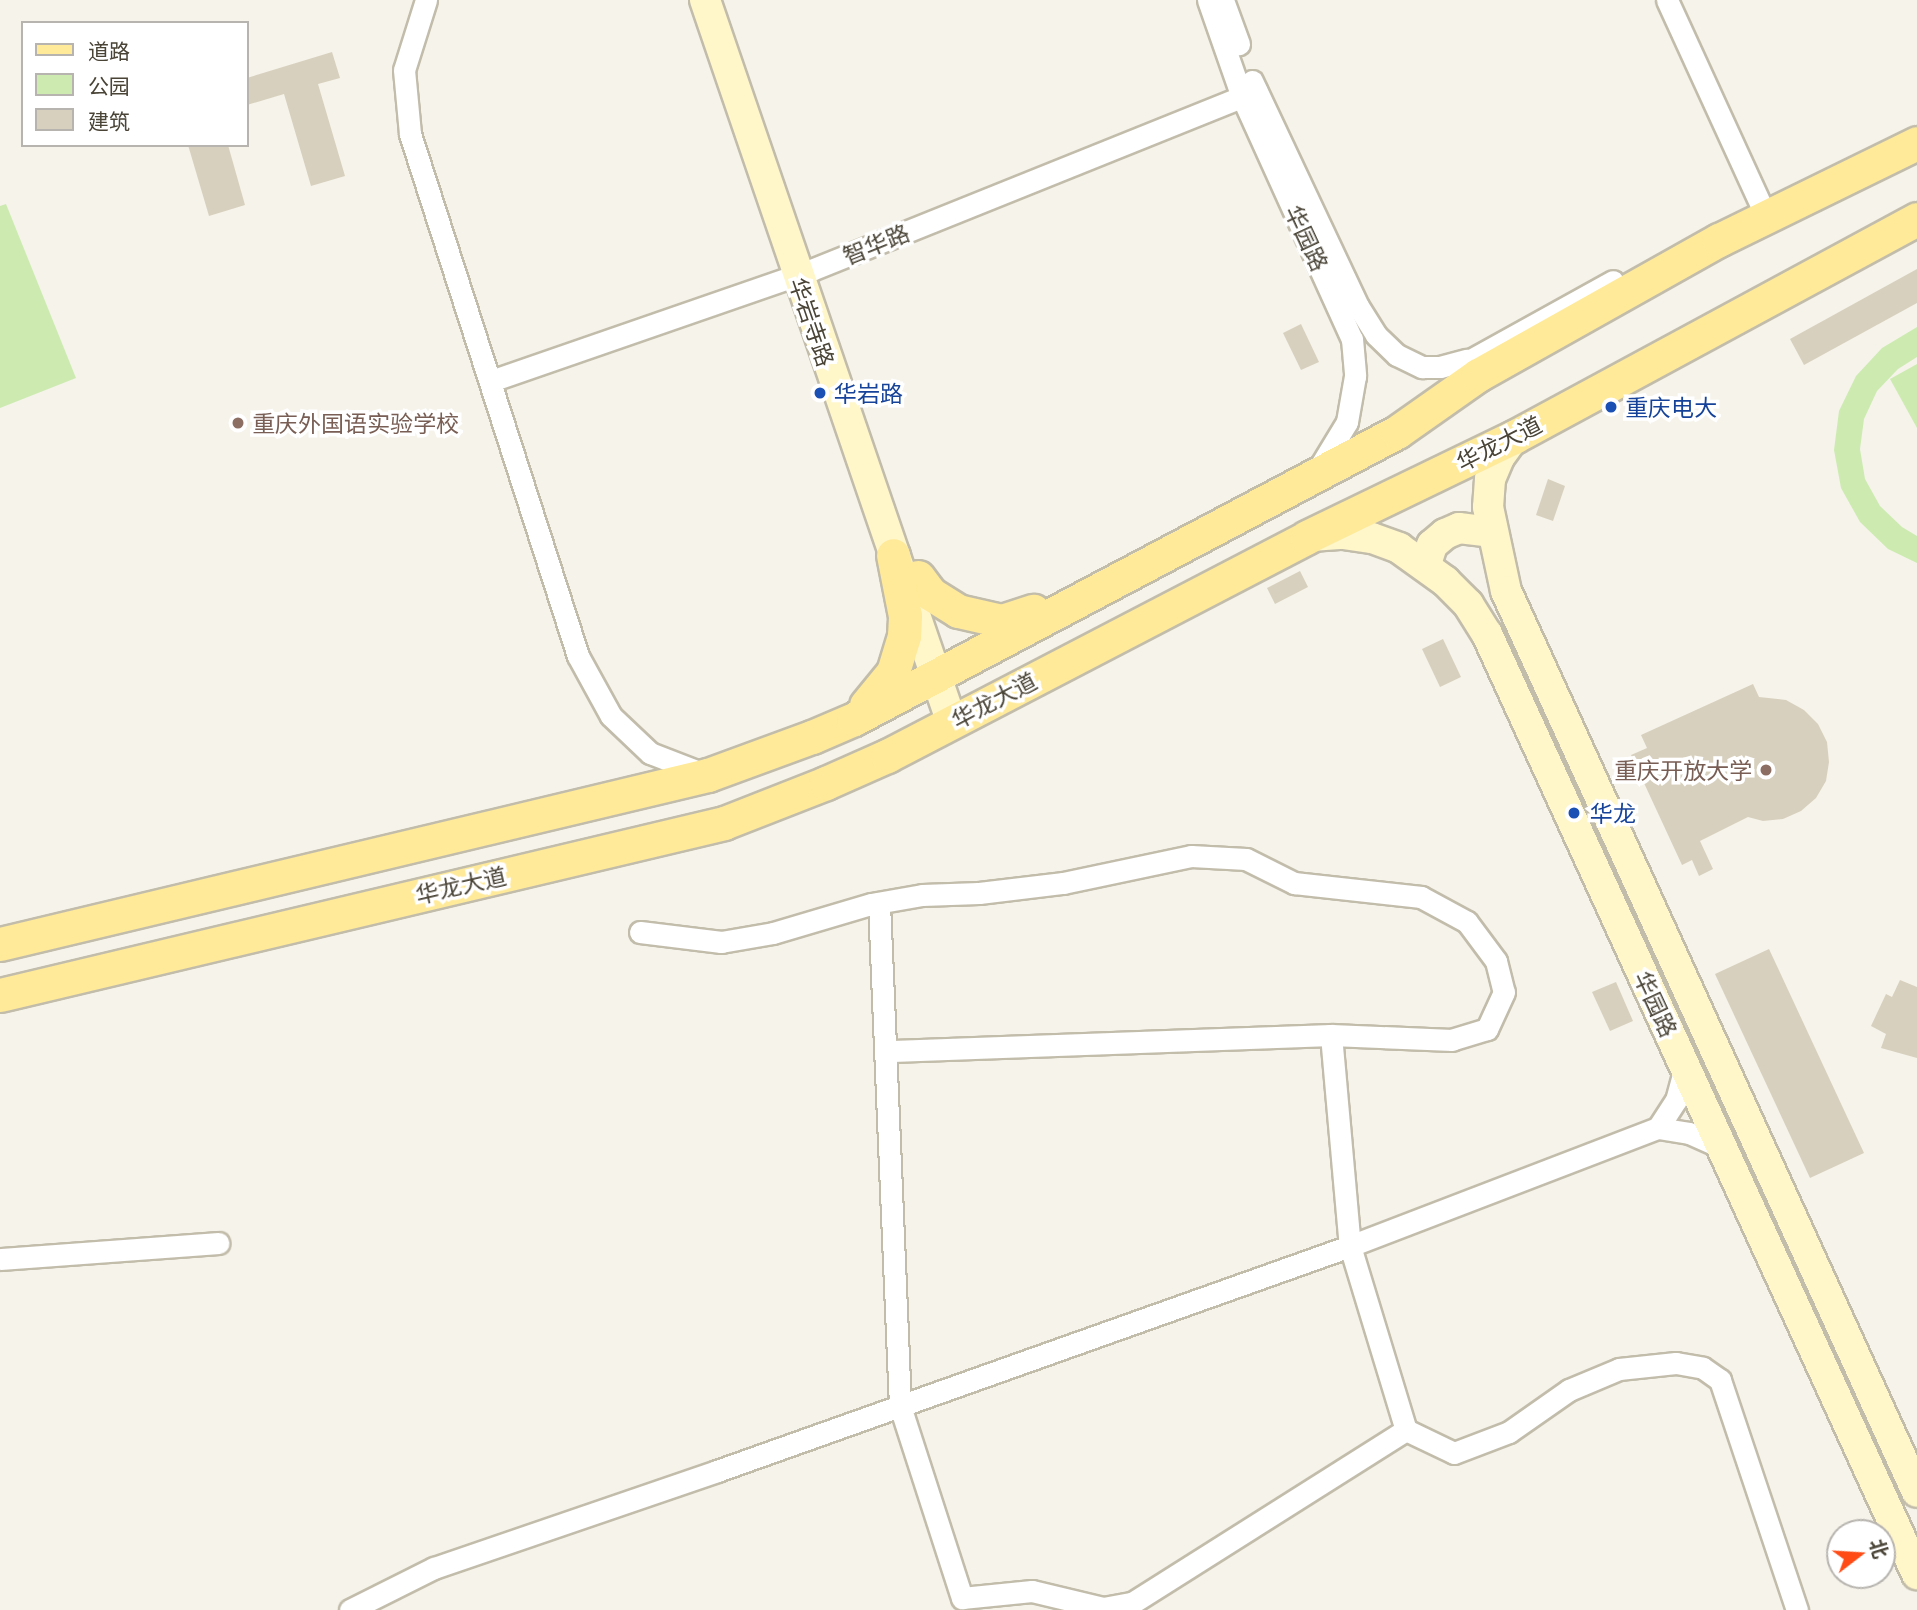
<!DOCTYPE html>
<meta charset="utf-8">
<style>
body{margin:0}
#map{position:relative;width:1917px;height:1610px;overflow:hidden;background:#f5f3ea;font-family:"Noto Sans","Noto Sans SC",sans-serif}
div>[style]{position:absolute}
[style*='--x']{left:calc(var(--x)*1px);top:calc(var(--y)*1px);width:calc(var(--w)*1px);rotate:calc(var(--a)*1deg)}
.green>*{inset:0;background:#cdebb1}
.building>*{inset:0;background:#d8d0be}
.roads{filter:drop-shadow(2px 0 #c2bcab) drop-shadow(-2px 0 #c2bcab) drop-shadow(0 2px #c2bcab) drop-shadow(0 -2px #c2bcab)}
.street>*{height:21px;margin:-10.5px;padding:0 10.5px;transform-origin:10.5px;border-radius:10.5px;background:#fff}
.secondary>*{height:30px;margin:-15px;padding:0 15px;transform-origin:15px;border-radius:15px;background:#fff6ca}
.primary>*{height:33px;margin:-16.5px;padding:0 16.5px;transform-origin:16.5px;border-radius:16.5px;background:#ffea99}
.dots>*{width:19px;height:19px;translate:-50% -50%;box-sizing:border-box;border:4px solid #fff;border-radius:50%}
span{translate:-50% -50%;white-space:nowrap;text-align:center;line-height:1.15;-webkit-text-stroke:7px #fff;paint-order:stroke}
.street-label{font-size:23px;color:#4a4437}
.transit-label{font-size:23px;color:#164399}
.left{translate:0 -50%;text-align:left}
.education-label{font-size:23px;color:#785e54}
.right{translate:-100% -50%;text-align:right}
.legend{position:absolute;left:21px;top:21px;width:228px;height:126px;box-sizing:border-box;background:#fff;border:2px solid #b7b4af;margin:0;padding:9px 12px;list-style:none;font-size:21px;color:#4a4437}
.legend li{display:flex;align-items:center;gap:14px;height:35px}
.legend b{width:35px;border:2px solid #b7b4af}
.north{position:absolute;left:1826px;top:1519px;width:70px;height:70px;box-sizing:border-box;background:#fff;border:2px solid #b7b4af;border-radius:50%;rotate:73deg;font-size:19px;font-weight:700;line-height:28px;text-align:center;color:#4a4437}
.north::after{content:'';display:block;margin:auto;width:24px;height:32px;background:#ff4c17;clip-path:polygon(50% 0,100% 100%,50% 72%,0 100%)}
</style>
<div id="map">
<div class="green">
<i style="clip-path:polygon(6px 204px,76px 378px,0 408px,0 206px)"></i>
<i style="clip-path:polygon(1917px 327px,1917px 357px,1898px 369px,1877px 391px,1864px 419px,1860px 449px,1865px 479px,1880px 506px,1902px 527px,1917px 536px,1917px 563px,1888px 549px,1860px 522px,1841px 488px,1834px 450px,1839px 411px,1856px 376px,1882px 348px)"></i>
<i style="clip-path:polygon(1917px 364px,1917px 428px,1890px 379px)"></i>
</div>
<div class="building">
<i style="clip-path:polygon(332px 52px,340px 78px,318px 84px,345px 176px,311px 186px,284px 94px,247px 105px,247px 78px)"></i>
<i style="clip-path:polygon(188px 145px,228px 145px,245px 205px,209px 216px)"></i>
<i style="clip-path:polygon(1917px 269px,1917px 303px,1804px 365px,1790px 339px)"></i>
<i style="clip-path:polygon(1301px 324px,1319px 362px,1301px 370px,1283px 333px)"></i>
<i style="clip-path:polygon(1548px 479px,1565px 486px,1553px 521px,1536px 515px)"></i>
<i style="clip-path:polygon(1300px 571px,1308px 587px,1275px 604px,1267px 588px)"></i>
<i style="clip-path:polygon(1443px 639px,1461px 677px,1440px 687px,1422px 649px)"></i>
<i style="clip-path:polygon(1753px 684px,1759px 697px,1786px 700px,1804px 710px,1818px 724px,1827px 742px,1829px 762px,1826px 781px,1816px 798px,1801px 811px,1783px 819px,1763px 821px,1748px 817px,1700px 841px,1713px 869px,1699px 876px,1692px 860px,1682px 865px,1631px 755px,1647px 748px,1641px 735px)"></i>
<i style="clip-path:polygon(1769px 949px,1864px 1153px,1810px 1178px,1715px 974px)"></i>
<i style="clip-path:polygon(1900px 980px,1917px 987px,1917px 1058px,1881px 1048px,1886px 1034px,1871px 1026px,1886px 994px,1892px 997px)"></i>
<i style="clip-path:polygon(1616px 982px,1633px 1021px,1610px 1031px,1592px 992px)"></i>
</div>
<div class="roads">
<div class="street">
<i style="--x:426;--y:0;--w:73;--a:107.4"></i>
<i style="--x:404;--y:70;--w:64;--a:84.6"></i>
<i style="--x:410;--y:134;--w:548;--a:72.16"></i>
<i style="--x:578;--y:656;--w:68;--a:61.2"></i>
<i style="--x:611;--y:716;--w:54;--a:43.5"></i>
<i style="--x:650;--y:753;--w:61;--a:21.1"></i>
<i style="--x:1208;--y:0;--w:103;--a:70.7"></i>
<i style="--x:1242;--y:97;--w:266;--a:65.6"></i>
<i style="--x:1352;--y:339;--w:37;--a:85"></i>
<i style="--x:1355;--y:376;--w:47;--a:99.9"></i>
<i style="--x:1347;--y:422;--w:60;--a:121.3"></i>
<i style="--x:1223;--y:0;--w:47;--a:70"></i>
<i style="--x:1667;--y:0;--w:238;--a:65.4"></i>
<i style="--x:1252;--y:81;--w:249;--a:64.8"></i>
<i style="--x:1358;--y:306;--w:34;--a:58"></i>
<i style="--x:1376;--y:335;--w:29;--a:44"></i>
<i style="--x:1397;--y:355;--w:28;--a:26"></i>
<i style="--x:1422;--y:367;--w:18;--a:0"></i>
<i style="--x:1440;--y:367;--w:28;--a:-15"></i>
<i style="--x:1458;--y:367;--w:177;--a:-29"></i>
<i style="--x:491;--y:381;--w:339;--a:-19.1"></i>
<i style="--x:811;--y:270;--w:480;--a:-21.9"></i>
<i style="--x:879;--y:903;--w:503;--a:87.61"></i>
<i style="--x:900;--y:1406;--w:202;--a:72.1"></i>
<i style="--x:962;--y:1598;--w:70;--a:-5.7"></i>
<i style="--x:1032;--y:1591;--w:73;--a:13.5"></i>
<i style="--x:1103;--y:1608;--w:29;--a:-10"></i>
<i style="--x:1132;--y:1603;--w:324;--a:-32.3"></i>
<i style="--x:640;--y:932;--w:82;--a:7"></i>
<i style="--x:721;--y:942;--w:53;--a:-9.8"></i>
<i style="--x:773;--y:933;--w:102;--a:-16.5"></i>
<i style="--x:871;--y:904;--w:52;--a:-10"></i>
<i style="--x:922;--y:895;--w:57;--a:-2"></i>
<i style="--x:979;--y:893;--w:85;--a:-6.8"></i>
<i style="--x:1063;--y:883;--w:131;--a:-11.9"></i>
<i style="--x:1191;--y:856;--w:55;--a:3.1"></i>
<i style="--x:1246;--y:859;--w:54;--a:26.6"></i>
<i style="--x:1294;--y:883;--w:128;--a:6.3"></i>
<i style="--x:1421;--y:897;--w:52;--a:28.5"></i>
<i style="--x:1467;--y:922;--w:49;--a:53.4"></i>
<i style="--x:1496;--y:961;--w:32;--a:76"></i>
<i style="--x:1504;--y:992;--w:41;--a:114.7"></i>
<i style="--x:1487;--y:1029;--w:37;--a:163"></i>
<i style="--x:1452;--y:1040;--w:121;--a:-177.6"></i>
<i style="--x:1331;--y:1035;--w:446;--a:177.9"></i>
<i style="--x:1331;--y:1035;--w:212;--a:84.9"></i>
<i style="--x:1350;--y:1246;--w:192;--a:73.1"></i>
<i style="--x:1406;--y:1430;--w:53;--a:25.6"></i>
<i style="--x:1454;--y:1453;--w:59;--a:-20.9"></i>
<i style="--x:1509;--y:1432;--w:73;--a:-35"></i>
<i style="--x:1569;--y:1390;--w:54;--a:-22.8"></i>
<i style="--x:1619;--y:1369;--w:57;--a:-6"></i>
<i style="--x:1676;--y:1363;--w:27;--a:10"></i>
<i style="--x:1703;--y:1368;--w:21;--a:35"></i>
<i style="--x:1720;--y:1380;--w:243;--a:71.5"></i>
<i style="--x:1685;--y:1067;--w:34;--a:105"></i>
<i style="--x:1676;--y:1100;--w:33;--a:123"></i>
<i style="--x:1658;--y:1128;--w:31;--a:9"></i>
<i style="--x:1689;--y:1133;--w:35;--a:24"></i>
<i style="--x:0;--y:1259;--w:219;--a:-4.2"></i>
<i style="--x:350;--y:1610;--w:94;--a:-26.6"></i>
<i style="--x:434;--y:1568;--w:299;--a:-18.9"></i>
<i style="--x:717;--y:1471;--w:672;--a:-19.57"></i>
<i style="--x:1350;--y:1246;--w:330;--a:-21"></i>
</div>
<div class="secondary">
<i style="--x:705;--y:0;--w:764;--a:71.14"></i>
<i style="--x:1514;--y:437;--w:26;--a:126"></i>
<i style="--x:1499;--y:458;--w:23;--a:113"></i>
<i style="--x:1490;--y:479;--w:28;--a:94"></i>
<i style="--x:1488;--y:507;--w:86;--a:77.9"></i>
<i style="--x:1506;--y:591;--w:990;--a:65.48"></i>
<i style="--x:1311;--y:536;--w:32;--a:-4"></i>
<i style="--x:1343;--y:534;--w:29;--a:8"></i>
<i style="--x:1372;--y:538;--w:29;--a:20"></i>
<i style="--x:1399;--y:548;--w:57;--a:35.7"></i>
<i style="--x:1445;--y:581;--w:33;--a:45"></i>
<i style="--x:1468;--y:604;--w:36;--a:58"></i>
<i style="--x:1487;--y:634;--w:1034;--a:65.42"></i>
<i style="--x:1426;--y:564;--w:20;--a:-72"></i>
<i style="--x:1432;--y:545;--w:17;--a:-40"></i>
<i style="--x:1445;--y:534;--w:15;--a:-23"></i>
<i style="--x:1459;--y:528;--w:32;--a:7"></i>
</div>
<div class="primary">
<i style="--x:918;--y:577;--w:21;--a:53"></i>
<i style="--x:931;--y:594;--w:32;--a:32"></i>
<i style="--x:958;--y:611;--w:45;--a:12.8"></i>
<i style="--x:1002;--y:621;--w:33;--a:-18"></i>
<i style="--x:866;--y:705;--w:43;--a:-50.7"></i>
<i style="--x:893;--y:672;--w:38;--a:-73"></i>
<i style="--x:904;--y:636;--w:20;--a:-87"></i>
<i style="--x:905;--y:616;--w:62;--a:-101.1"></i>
<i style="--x:0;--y:944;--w:728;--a:-13.43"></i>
<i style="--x:708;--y:775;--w:111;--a:-20.1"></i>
<i style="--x:812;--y:737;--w:46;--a:-23.2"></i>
<i style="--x:854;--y:719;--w:614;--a:-27.86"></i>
<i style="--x:1397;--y:432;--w:99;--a:-35.1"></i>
<i style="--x:1478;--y:375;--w:276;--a:-29.3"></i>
<i style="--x:1719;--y:240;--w:220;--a:-26.1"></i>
<i style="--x:0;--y:995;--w:744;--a:-13.36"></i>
<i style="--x:724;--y:823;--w:110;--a:-21.4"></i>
<i style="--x:826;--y:783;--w:67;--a:-23.9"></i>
<i style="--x:887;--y:756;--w:474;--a:-27.5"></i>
<i style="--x:1307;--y:537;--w:230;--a:-25.8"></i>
<i style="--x:1514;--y:437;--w:458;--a:-28.4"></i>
</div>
</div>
<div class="dots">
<i style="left:820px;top:393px;background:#1a4fb4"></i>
<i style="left:1611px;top:407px;background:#1a4fb4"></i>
<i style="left:238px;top:423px;background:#8d6e63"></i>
<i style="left:1766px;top:770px;background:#8d6e63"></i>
<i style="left:1574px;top:813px;background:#1a4fb4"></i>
</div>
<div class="street-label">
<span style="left:1307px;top:238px;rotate:65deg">华园路</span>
<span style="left:876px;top:244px;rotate:-22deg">智华路</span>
<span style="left:812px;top:322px;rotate:71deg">华岩寺路</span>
<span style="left:1499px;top:443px;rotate:-27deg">华龙大道</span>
<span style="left:994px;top:700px;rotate:-28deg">华龙大道</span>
<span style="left:461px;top:885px;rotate:-13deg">华龙大道</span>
<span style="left:1656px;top:1004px;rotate:65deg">华园路</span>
</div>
<div class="transit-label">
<span class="left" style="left:834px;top:393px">华岩路</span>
<span class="left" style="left:1625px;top:407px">重庆电大</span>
<span class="left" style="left:1590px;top:813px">华龙</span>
</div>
<div class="education-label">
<span class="left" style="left:252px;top:423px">重庆外国语实验学校</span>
<span class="right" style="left:1752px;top:770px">重庆开放大学</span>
</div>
<ul class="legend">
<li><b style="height:9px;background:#ffea99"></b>道路</li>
<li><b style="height:19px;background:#cdebb1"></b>公园</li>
<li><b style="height:19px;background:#d8d0be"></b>建筑</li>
</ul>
<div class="north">北</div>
</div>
